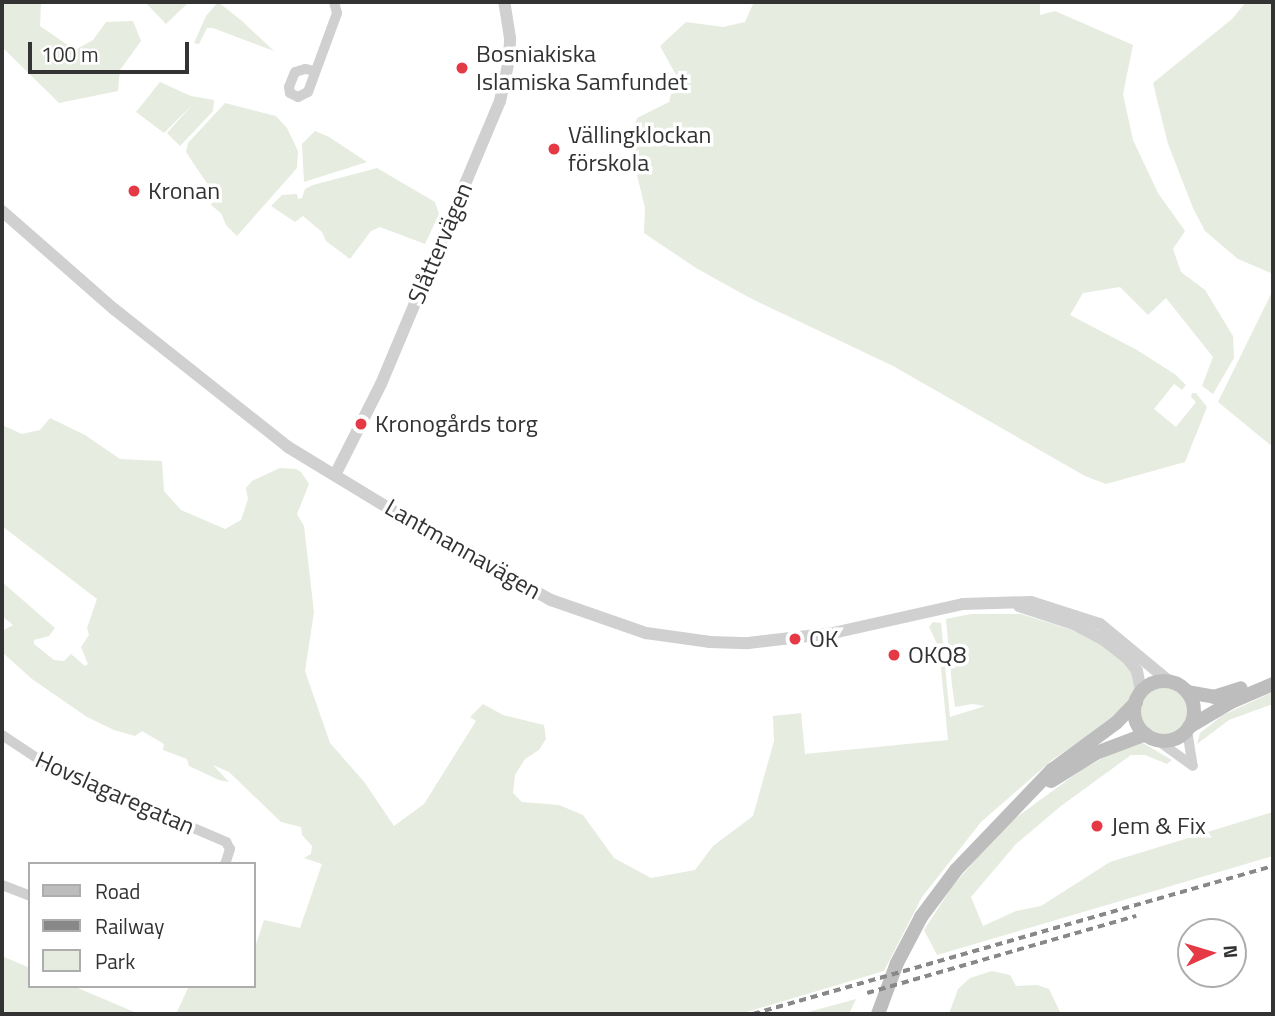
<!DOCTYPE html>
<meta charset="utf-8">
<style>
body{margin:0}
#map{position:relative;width:1275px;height:1016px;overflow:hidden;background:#fff;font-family:"Titillium Web",sans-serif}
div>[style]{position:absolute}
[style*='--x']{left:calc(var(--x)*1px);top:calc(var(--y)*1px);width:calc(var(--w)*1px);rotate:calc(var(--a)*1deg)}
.green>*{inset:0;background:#e6ecdf}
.round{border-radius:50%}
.minor>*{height:10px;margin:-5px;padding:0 5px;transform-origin:5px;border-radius:5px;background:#d0d0d0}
.tertiary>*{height:12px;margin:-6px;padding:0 6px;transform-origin:6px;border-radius:6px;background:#d0d0d0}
.secondary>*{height:14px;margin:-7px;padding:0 7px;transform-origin:7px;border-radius:7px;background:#bdbdbd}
.secondary>.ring{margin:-7px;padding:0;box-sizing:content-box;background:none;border:14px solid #bdbdbd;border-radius:50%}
.rail>*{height:3.5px;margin-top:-1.75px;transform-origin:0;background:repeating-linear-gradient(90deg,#888 0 7px,transparent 0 12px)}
.dots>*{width:19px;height:19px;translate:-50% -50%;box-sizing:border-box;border:4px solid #fff;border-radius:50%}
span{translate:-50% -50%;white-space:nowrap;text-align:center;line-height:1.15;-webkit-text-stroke:7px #fff;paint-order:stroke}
.poi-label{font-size:24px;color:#333}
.left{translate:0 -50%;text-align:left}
.street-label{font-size:24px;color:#333}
.frame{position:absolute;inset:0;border:4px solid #333;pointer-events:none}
.legend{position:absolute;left:28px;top:862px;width:228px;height:126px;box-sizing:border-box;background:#fff;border:2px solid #adadad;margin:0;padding:9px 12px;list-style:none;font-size:21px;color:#333}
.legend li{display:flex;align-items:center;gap:14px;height:35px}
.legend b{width:35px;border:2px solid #adadad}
.north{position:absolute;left:1177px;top:918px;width:70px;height:70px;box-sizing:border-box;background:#fff;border:2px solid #adadad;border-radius:50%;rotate:86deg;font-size:19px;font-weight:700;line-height:28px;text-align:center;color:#333}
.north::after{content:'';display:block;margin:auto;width:24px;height:32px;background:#e63946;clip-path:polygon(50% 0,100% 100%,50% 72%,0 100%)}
.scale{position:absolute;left:28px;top:42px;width:161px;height:32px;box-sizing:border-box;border:4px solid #333;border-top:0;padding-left:9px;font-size:21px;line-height:24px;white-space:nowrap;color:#333;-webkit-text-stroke:5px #fff;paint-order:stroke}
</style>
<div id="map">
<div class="green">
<i style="clip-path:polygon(2px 2px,41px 2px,40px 26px,75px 50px,93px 40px,106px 22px,133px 21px,141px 41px,120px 70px,118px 91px,59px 103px,2px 47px)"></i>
<i style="clip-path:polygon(145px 2px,189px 2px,166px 24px)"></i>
<i style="clip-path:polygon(218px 2px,242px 21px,274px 51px,213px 28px,207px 28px,199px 44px,194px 43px,206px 16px)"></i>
<i style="clip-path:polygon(754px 2px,1040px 2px,1040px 15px,1055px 11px,1133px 45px,1123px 94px,1133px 140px,1158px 193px,1185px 231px,1173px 249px,1181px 272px,1205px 290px,1233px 336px,1234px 358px,1213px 394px,1202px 386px,1213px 357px,1166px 298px,1148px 315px,1120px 287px,1083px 293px,1070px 315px,1137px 350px,1176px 375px,1186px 385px,1182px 390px,1174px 384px,1154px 409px,1176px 427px,1196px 402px,1191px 397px,1192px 393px,1196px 393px,1207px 407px,1185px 462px,1106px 484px,1085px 476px,893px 366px,750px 298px,696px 268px,644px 233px,645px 208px,629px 142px,637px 118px,669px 102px,676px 75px,660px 46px,686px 22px,723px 27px,745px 22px)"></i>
<i style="clip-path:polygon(1246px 2px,1273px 2px,1273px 274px,1238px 259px,1205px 231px,1193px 208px,1168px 144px,1153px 83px,1232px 19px)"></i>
<i style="clip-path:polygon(160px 82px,191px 96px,214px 100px,213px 111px,180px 146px,167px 133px,193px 104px,164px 133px,136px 112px)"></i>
<i style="clip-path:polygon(225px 103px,276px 116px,287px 128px,298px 151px,297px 168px,237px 236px,226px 225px,221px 213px,211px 205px,214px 199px,212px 191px,186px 152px,188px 143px)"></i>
<i style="clip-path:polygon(315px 131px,329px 137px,367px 162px,304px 182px,302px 144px)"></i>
<i style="clip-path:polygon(377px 168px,435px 202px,439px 214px,425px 244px,380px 227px,371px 231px,350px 259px,326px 241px,322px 232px,303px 216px,295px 222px,271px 206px,282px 195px,297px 194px,298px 199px,302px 198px,305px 189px,313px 185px)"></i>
<i style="clip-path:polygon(1273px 290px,1273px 447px,1218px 402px)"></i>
<i style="clip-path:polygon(50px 418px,85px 435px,120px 459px,162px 461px,164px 491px,181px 510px,225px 529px,241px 520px,248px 499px,246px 488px,252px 481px,280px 468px,296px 469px,301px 472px,309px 484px,297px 514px,304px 526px,314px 612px,305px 671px,330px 743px,365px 783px,394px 826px,424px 804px,476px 721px,470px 717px,483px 704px,503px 715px,544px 725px,546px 739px,539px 750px,525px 759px,515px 775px,513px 793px,522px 802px,559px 805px,583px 815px,614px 858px,651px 878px,695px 870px,713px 846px,753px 816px,774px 741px,773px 716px,801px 713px,805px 754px,948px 740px,939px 648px,929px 627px,933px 622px,941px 623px,950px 717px,985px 706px,972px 704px,955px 707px,952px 685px,946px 619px,971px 614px,1021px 614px,1082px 633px,1115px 651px,1132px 673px,1135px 689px,1133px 696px,1108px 723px,1052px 760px,981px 822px,922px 897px,884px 971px,740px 1014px,176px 1014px,189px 986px,254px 986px,254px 950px,264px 920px,300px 928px,322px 864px,304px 858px,311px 854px,312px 846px,302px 835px,301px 827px,281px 822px,229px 772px,213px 765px,229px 782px,219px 780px,189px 766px,187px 759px,163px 750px,164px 744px,142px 731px,135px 736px,114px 730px,87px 717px,32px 679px,2px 652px,2px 631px,13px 625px,2px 616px,2px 582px,55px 628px,49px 636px,34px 640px,34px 644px,54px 660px,64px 661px,71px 654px,85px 666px,88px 664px,81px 647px,89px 635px,87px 628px,97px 599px,2px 526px,2px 425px,22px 434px,40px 430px)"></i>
<i class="round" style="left:1140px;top:688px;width:48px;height:48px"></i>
<i style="clip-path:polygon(1273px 692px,1273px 704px,1229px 720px,1197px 744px,1200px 733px,1223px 715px)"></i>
<i style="clip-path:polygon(1141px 742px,1172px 760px,1167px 764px,1145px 755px,1131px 755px,1061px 806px,1016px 844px,971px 897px,983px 926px,1016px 911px,1041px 906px,1110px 862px,1273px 812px,1273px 856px,937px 955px,924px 930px,952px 887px,988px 845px,1014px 819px,1080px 771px,1124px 746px)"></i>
<i style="clip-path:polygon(2px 956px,30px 968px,30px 986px,73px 986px,139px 1014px,2px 1014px)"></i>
<i style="clip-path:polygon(992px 971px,1010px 975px,1016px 986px,1037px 985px,1049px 989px,1061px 1014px,949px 1014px,958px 989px,970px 978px)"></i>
<i style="clip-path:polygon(856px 999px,849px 1014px,801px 1014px)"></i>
</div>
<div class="minor">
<i style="--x:314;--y:71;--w:9;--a:-167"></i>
<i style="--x:305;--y:69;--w:10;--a:163"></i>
<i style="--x:295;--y:72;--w:16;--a:112"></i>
<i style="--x:289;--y:87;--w:6;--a:81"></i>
<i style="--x:290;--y:93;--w:9;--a:27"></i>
<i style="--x:298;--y:97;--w:11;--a:-27"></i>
<i style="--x:308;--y:92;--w:84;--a:-69.8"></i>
<i style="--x:337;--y:13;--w:11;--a:-105"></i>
<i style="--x:1187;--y:730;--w:36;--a:81"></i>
<i style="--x:2;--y:735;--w:56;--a:33.4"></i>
<i style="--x:49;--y:766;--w:193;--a:23.2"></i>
<i style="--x:226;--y:842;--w:8;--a:60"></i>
<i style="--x:230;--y:849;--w:16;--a:108"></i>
<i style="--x:1157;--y:740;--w:44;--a:35.8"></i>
<i style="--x:2;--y:885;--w:30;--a:21"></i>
</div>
<div class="tertiary">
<i style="--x:2;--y:211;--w:149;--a:41.2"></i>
<i style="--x:114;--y:309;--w:222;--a:38.4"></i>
<i style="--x:288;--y:447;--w:135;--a:31.3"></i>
<i style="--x:403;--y:517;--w:170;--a:29.3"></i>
<i style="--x:551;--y:600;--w:101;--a:19.2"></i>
<i style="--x:646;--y:633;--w:65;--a:8"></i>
<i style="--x:710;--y:642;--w:38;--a:2"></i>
<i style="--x:748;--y:643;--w:86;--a:-6.7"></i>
<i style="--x:833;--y:633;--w:133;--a:-12.6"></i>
<i style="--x:963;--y:604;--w:68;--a:-1.7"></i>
<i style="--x:1031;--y:602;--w:72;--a:17.7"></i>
<i style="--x:1100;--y:624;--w:91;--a:39.6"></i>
<i style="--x:335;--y:475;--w:102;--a:-63.2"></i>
<i style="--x:381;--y:384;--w:307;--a:-67.2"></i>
<i style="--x:500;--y:101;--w:42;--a:-77.6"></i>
<i style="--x:509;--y:60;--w:22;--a:-87"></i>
<i style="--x:510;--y:38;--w:36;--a:-99"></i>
<i style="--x:1019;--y:606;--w:58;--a:18.1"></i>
<i style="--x:1074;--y:624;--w:34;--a:28"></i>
<i style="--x:1104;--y:640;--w:31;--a:38"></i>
<i style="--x:1128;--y:659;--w:15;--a:53"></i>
<i style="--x:1137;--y:671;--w:21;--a:79"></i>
</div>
<div class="secondary">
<i class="ring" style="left:1134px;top:681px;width:46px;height:46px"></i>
<i style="--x:1187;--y:692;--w:27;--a:10"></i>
<i style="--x:1214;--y:697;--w:28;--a:-18"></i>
<i style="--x:1189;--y:727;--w:49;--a:-30.8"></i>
<i style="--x:1231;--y:702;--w:46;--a:-23.2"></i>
<i style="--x:1051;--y:781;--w:53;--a:-31.9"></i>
<i style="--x:1096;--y:753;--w:53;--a:-20.8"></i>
<i style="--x:878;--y:1014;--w:54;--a:-69.6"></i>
<i style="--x:897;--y:963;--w:52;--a:-62.4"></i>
<i style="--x:921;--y:917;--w:59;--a:-53.3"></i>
<i style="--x:956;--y:870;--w:139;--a:-46.2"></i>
<i style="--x:1052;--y:770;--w:79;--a:-36.3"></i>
<i style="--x:1116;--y:723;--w:29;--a:-46"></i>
</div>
<div class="rail">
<i style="--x:867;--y:993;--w:280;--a:-16"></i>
<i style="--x:753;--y:1014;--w:541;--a:-15.89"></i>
</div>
<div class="dots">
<i style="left:462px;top:68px;background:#e63946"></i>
<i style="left:554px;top:149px;background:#e63946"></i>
<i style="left:134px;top:191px;background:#e63946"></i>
<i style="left:361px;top:424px;background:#e63946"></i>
<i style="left:795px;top:639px;background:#e63946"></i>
<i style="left:894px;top:655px;background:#e63946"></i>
<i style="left:1097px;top:826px;background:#e63946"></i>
</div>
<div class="poi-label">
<span class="left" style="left:476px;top:68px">Bosniakiska<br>Islamiska Samfundet</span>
<span class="left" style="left:568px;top:149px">Vällingklockan<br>förskola</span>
<span class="left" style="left:148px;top:191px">Kronan</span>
<span class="left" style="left:375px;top:424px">Kronogårds torg</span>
<span class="left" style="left:809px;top:639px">OK</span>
<span class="left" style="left:908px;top:655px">OKQ8</span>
<span class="left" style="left:1111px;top:826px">Jem &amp; Fix</span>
</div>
<div class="street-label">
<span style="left:440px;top:243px;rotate:-67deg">Slåttervägen</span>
<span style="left:463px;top:549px;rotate:30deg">Lantmannavägen</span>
<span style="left:115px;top:793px;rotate:24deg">Hovslagaregatan</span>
</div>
<div class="frame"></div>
<ul class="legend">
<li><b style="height:9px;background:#bdbdbd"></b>Road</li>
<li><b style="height:9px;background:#888"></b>Railway</li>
<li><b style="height:19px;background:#e6ecdf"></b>Park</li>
</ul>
<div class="north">N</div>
<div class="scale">100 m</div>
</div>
